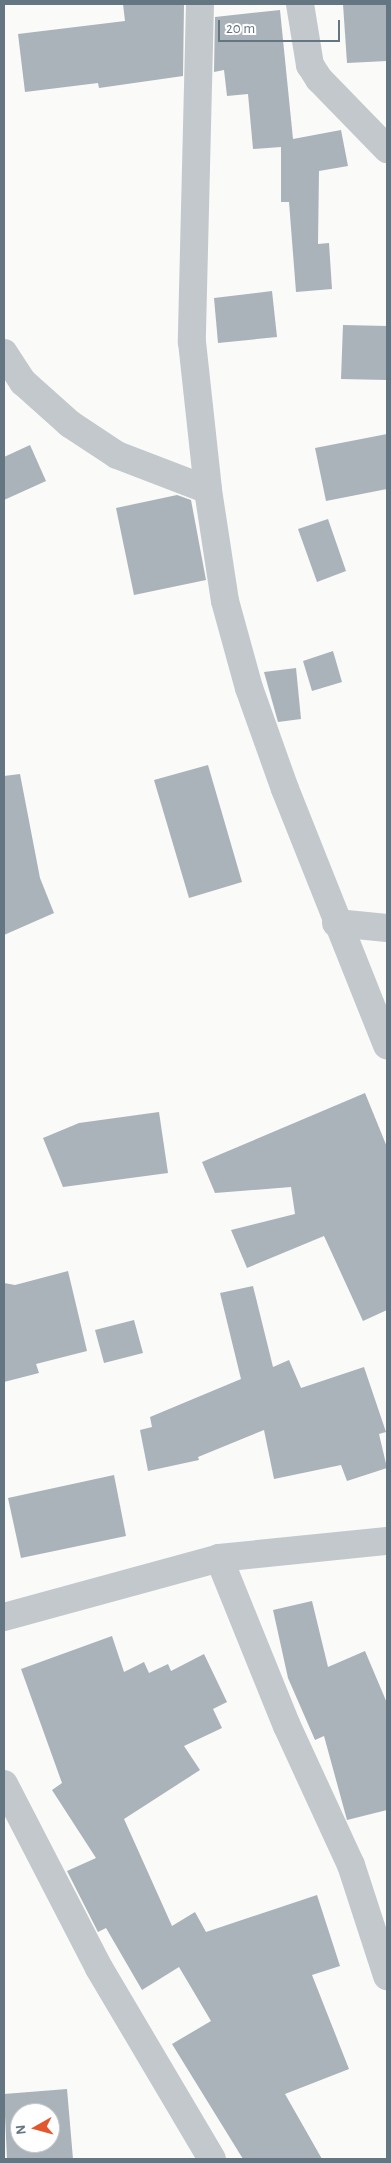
<!DOCTYPE html>
<style>
body{margin:0}
#map{position:relative;width:391px;height:2163px;overflow:hidden;background:#fafaf8;font-family:"Alegreya Sans",sans-serif}
div>[style]{position:absolute}
[style*='--x']{left:calc(var(--x)*1px);top:calc(var(--y)*1px);width:calc(var(--w)*1px);rotate:calc(var(--a)*1deg)}
.building>*{inset:0;background:#aab3b9}
.minor>*{height:28px;margin:-14px;padding:0 14px;transform-origin:14px;border-radius:14px;background:#c3c8cc}
span{translate:-50% -50%;white-space:nowrap;text-align:center;line-height:1.15;-webkit-text-stroke:5px #fff;paint-order:stroke}
.frame{position:absolute;inset:0;border:5px solid #657683;pointer-events:none}
.north{position:absolute;left:10px;top:2103px;width:50px;height:50px;box-sizing:border-box;background:#fff;border:1px solid #c1c8cd;border-radius:50%;rotate:263deg;font-size:14px;font-weight:700;line-height:20px;text-align:center;color:#657683}
.north::after{content:'';display:block;margin:auto;width:18px;height:22px;background:#e4572e;clip-path:polygon(50% 0,100% 100%,50% 72%,0 100%)}
.scale{position:absolute;left:218px;top:20px;width:122px;height:22px;box-sizing:border-box;border:2px solid #657683;border-top:0;padding-left:6px;font-size:15px;line-height:18px;white-space:nowrap;color:#657683;-webkit-text-stroke:4px #fff;paint-order:stroke}
</style>
<div id="map">
<div class="building">
<i style="clip-path:polygon(123px 4px,184px 4px,183px 76px,99px 88px,98px 83px,25px 92px,18px 34px,125px 21px)"></i>
<i style="clip-path:polygon(343px 4px,387px 4px,387px 61px,347px 63px)"></i>
<i style="clip-path:polygon(280px 10px,293px 139px,341px 130px,348px 166px,319px 171px,318px 244px,329px 243px,332px 289px,296px 292px,289px 202px,281px 202px,281px 147px,253px 149px,248px 94px,227px 96px,224px 70px,214px 72px,215px 17px)"></i>
<i style="clip-path:polygon(272px 291px,277px 337px,218px 343px,214px 298px)"></i>
<i style="clip-path:polygon(343px 325px,387px 326px,387px 380px,341px 379px)"></i>
<i style="clip-path:polygon(387px 434px,387px 489px,326px 501px,315px 448px)"></i>
<i style="clip-path:polygon(30px 445px,46px 481px,4px 500px,4px 457px)"></i>
<i style="clip-path:polygon(177px 495px,191px 500px,206px 580px,134px 595px,116px 508px)"></i>
<i style="clip-path:polygon(328px 519px,346px 571px,317px 582px,298px 529px)"></i>
<i style="clip-path:polygon(333px 651px,342px 682px,312px 691px,303px 661px)"></i>
<i style="clip-path:polygon(296px 668px,301px 719px,278px 722px,264px 672px)"></i>
<i style="clip-path:polygon(208px 765px,242px 882px,189px 898px,154px 780px)"></i>
<i style="clip-path:polygon(20px 774px,40px 878px,54px 913px,4px 935px,4px 776px)"></i>
<i style="clip-path:polygon(365px 1093px,387px 1147px,387px 1310px,363px 1321px,324px 1236px,247px 1268px,231px 1230px,295px 1214px,291px 1187px,215px 1193px,202px 1162px)"></i>
<i style="clip-path:polygon(159px 1112px,168px 1173px,63px 1187px,43px 1138px,79px 1123px)"></i>
<i style="clip-path:polygon(68px 1271px,87px 1351px,36px 1364px,39px 1373px,4px 1382px,4px 1283px,15px 1285px)"></i>
<i style="clip-path:polygon(253px 1286px,273px 1367px,289px 1360px,301px 1388px,364px 1367px,386px 1432px,379px 1434px,387px 1468px,347px 1481px,341px 1465px,274px 1479px,264px 1430px,198px 1457px,199px 1460px,148px 1471px,140px 1430px,152px 1427px,150px 1417px,241px 1379px,220px 1293px)"></i>
<i style="clip-path:polygon(134px 1320px,143px 1353px,104px 1363px,95px 1330px)"></i>
<i style="clip-path:polygon(114px 1475px,126px 1536px,21px 1558px,8px 1498px)"></i>
<i style="clip-path:polygon(312px 1601px,328px 1667px,365px 1651px,387px 1703px,387px 1810px,347px 1820px,324px 1736px,315px 1740px,288px 1678px,273px 1610px)"></i>
<i style="clip-path:polygon(112px 1636px,124px 1672px,144px 1662px,149px 1673px,168px 1664px,171px 1671px,204px 1654px,227px 1702px,213px 1709px,222px 1728px,184px 1746px,200px 1770px,124px 1819px,172px 1926px,195px 1912px,206px 1932px,317px 1895px,340px 1966px,312px 1975px,349px 2069px,285px 2094px,322px 2159px,243px 2159px,172px 2044px,211px 2021px,179px 1967px,142px 1990px,106px 1928px,98px 1932px,67px 1871px,96px 1858px,52px 1790px,62px 1783px,21px 1669px)"></i>
<i style="clip-path:polygon(evenodd,67px 2089px,73px 2159px,7px 2159px,4px 2094px,67px 2089px,20px 2113px,50px 2113px,50px 2143px,20px 2143px,20px 2113px)"></i>
</div>
<div class="minor">
<i style="--x:200;--y:4;--w:338;--a:91.4"></i>
<i style="--x:192;--y:342;--w:149;--a:83.8"></i>
<i style="--x:208;--y:490;--w:112;--a:81.3"></i>
<i style="--x:225;--y:601;--w:90;--a:74.6"></i>
<i style="--x:249;--y:688;--w:107;--a:70.4"></i>
<i style="--x:285;--y:789;--w:276;--a:68.3"></i>
<i style="--x:300;--y:4;--w:62;--a:80.7"></i>
<i style="--x:310;--y:65;--w:17;--a:57"></i>
<i style="--x:319;--y:79;--w:98;--a:45.8"></i>
<i style="--x:4;--y:353;--w:35;--a:57"></i>
<i style="--x:23;--y:382;--w:63;--a:41.8"></i>
<i style="--x:70;--y:424;--w:56;--a:33.4"></i>
<i style="--x:117;--y:455;--w:97;--a:21"></i>
<i style="--x:336;--y:923;--w:51;--a:5.6"></i>
<i style="--x:219;--y:1558;--w:181;--a:68"></i>
<i style="--x:287;--y:1726;--w:153;--a:65.3"></i>
<i style="--x:351;--y:1865;--w:117;--a:72"></i>
<i style="--x:4;--y:1617;--w:223;--a:-15.3"></i>
<i style="--x:219;--y:1558;--w:169;--a:-5.8"></i>
<i style="--x:4;--y:1784;--w:207;--a:62.7"></i>
<i style="--x:99;--y:1968;--w:222;--a:59.4"></i>
</div>
<div class="frame"></div>
<div class="north">N</div>
<div class="scale">20 m</div>
</div>
